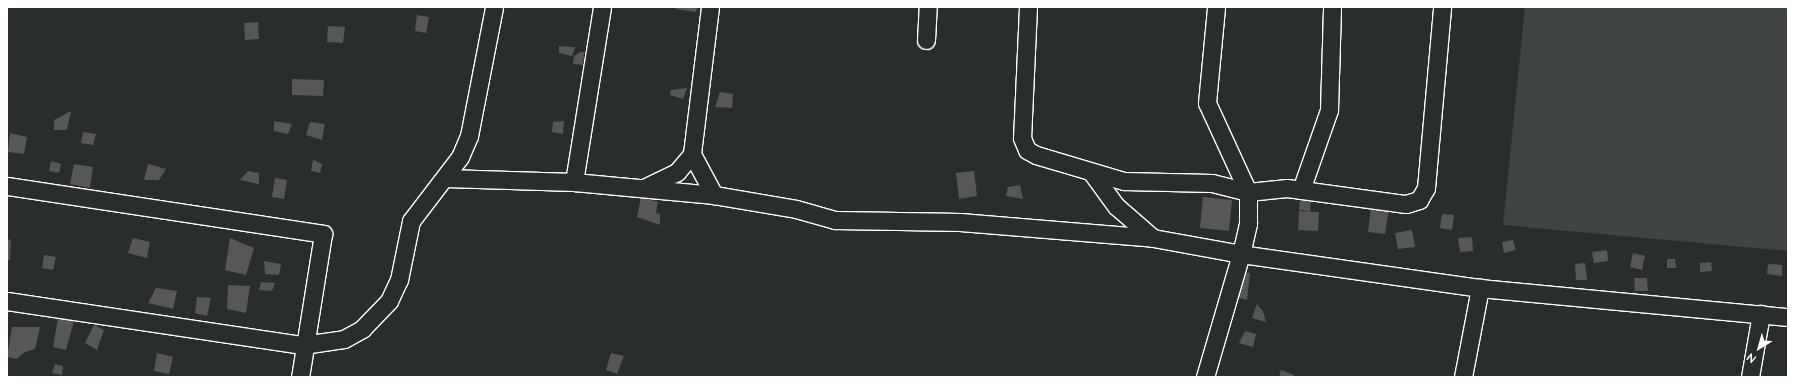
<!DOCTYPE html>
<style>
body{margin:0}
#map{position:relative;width:1795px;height:384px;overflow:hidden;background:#2a2d2e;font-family:"Architects Daughter",sans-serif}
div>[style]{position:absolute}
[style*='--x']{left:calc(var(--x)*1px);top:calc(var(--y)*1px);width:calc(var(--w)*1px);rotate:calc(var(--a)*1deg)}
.green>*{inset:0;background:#414445}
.building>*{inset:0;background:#555758}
.roads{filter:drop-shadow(1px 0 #fff) drop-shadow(-1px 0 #fff) drop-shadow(0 1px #fff) drop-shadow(0 -1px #fff)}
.minor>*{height:17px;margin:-8.5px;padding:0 8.5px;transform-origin:8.5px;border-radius:8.5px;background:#2a2d2e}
span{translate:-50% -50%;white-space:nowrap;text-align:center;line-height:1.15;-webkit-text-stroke:3px #2a2d2e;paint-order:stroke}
.frame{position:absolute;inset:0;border:8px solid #fff;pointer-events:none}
.north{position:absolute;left:1739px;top:328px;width:40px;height:40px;-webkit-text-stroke:3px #2a2d2e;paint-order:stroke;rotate:217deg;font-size:11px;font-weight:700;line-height:16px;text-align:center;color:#fff}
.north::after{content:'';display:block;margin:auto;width:14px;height:18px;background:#fff;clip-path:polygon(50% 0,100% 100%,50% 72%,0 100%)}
</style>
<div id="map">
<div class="green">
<i style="clip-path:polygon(1525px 7px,1788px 7px,1788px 251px,1503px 225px)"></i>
</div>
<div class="building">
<i style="clip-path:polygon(677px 7px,697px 7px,696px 12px,676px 9px)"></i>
<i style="clip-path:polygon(417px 15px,429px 17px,426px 33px,415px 31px)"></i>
<i style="clip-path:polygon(258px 22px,259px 39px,245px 40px,244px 23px)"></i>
<i style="clip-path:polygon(328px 26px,345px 27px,343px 43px,327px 42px)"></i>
<i style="clip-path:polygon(559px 46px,575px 47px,572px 56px,559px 53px)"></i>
<i style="clip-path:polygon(580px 52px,584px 52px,583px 65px,573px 64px,574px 56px)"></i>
<i style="clip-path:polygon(292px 79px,324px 80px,323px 96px,292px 95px)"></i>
<i style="clip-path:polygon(687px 88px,683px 99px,670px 95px,671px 90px)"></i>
<i style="clip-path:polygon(720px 92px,733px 94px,732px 108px,715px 107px)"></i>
<i style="clip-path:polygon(71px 111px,67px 130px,54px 130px,54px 120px)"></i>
<i style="clip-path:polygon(274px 121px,292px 124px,288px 134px,274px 131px)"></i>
<i style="clip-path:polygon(564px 121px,563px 134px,552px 132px,553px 122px)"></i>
<i style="clip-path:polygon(310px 122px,325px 124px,322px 140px,306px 135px)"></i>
<i style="clip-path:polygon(83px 132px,96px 134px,93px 145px,81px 143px)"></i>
<i style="clip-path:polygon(10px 133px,27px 137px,24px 154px,8px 152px)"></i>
<i style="clip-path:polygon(313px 160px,322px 164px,320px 173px,311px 171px)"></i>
<i style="clip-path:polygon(51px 161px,61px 164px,59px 173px,49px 171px)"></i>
<i style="clip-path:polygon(74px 164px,93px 167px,90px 188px,70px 184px)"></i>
<i style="clip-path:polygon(148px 164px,166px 169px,159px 180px,144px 180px)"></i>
<i style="clip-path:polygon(248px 171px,259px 173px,259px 184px,240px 180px)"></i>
<i style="clip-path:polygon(974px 171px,977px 196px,959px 199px,956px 173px)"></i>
<i style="clip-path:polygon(275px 178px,287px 180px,284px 199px,272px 197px)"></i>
<i style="clip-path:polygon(1020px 185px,1023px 199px,1006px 196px,1008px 187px)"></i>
<i style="clip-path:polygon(641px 197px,658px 202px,656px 213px,660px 214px,660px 225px,637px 217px)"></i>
<i style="clip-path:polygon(1203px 197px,1232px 200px,1229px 231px,1200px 228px)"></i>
<i style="clip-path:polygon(1300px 198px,1311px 199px,1310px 211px,1299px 210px)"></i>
<i style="clip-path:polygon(1371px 207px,1389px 209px,1385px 234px,1368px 232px)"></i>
<i style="clip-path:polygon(1299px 211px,1319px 212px,1318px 231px,1298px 230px)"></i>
<i style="clip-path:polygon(1442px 214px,1454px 215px,1452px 230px,1440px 228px)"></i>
<i style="clip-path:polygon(1412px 230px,1415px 247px,1398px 249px,1395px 233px)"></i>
<i style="clip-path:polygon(1472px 237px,1473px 251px,1460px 252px,1458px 238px)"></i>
<i style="clip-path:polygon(133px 238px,150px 242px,147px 258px,128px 253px)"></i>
<i style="clip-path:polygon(230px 238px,254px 248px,246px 275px,225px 270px)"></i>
<i style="clip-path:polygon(7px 239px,11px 240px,10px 260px,7px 260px)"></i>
<i style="clip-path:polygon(1513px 240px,1516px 250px,1504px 253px,1502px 242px)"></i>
<i style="clip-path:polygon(1607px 250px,1608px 261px,1594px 263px,1592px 252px)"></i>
<i style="clip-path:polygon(1633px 253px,1645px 256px,1642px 270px,1630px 267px)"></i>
<i style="clip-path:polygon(44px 255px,56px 257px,53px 270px,42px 268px)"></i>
<i style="clip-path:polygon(1667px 259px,1675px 259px,1676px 268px,1667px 268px)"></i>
<i style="clip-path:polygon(264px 261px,281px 264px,279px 275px,265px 274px)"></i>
<i style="clip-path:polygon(1711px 262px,1712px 271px,1700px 272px,1700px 263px)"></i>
<i style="clip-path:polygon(1585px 263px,1587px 280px,1576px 280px,1575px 264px)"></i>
<i style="clip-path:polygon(1768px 264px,1782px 265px,1782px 276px,1767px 274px)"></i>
<i style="clip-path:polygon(1243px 272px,1250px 273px,1247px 300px,1235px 297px)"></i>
<i style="clip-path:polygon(1634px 278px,1647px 278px,1648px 291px,1635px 291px)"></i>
<i style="clip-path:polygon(261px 282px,275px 283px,272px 291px,259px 290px)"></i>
<i style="clip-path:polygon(228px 285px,250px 286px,246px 313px,227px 309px)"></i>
<i style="clip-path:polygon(156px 288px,177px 291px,173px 309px,148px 303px)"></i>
<i style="clip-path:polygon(197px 297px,211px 298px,207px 316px,195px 313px)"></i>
<i style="clip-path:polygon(1257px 304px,1263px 311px,1266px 322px,1252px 318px)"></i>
<i style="clip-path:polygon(58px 318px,74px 321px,66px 350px,53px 347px)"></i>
<i style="clip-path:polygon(94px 325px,104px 330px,97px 350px,85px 343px)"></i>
<i style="clip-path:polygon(12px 327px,40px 327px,35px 349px,25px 352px,17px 359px,7px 357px)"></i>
<i style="clip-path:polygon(1245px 331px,1256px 334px,1253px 347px,1239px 343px)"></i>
<i style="clip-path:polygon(157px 353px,173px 357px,169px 374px,154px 371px)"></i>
<i style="clip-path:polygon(611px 353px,624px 356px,617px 374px,606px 370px)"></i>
<i style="clip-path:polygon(55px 364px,63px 366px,62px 375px,52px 373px)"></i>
<i style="clip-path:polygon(1281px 370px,1294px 375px,1293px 377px,1279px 377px)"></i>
</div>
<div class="roads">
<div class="minor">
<i style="--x:710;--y:7;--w:148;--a:97"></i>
<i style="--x:692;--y:154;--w:47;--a:61.8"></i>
<i style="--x:1028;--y:7;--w:131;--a:92.6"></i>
<i style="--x:1022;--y:138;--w:13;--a:67"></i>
<i style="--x:1027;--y:150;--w:10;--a:29"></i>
<i style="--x:1036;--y:155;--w:92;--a:16.5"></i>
<i style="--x:1124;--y:181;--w:88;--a:1.3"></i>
<i style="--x:1212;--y:183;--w:37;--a:14"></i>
<i style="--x:1248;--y:192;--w:39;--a:-6"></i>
<i style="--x:1287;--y:188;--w:120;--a:7.7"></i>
<i style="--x:1406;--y:204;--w:14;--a:-17"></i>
<i style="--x:1419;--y:200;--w:14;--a:-60"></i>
<i style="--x:1426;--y:188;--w:182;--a:-84.9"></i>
<i style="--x:926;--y:40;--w:33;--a:-87"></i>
<i style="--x:1092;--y:173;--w:41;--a:54"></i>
<i style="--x:1116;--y:206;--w:49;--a:40.9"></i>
<i style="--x:445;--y:178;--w:129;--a:1.8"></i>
<i style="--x:574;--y:182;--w:141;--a:5.3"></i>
<i style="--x:714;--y:195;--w:83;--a:9.7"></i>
<i style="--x:796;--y:209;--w:41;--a:15.8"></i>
<i style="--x:835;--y:220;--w:125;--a:0.9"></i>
<i style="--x:960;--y:222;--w:194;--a:4.7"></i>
<i style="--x:1153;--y:238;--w:89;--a:10.3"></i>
<i style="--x:1241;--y:254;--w:32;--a:-77"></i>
<i style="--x:1248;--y:223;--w:31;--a:-90"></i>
<i style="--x:1248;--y:192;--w:98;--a:-114.7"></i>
<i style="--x:1207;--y:103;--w:96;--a:-84.6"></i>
<i style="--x:574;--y:182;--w:177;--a:-80.9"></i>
<i style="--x:7;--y:186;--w:320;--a:8.6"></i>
<i style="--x:323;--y:234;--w:145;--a:99.1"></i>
<i style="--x:644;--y:188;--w:37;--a:-26"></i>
<i style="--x:677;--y:172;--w:23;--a:-50"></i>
<i style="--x:1301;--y:190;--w:85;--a:-70.7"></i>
<i style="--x:1329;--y:110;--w:103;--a:-88.3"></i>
<i style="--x:7;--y:301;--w:299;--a:8.5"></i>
<i style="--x:303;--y:345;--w:41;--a:-8.3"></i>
<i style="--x:344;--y:339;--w:21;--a:-29"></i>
<i style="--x:362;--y:329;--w:39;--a:-46"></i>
<i style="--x:389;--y:301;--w:23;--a:-65"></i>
<i style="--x:399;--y:280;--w:60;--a:-78.5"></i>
<i style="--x:411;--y:221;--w:81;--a:-52.6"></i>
<i style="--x:460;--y:157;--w:23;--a:-67"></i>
<i style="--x:469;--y:136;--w:131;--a:-79"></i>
<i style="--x:1205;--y:377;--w:128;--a:-73.7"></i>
<i style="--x:1241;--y:254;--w:241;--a:8.1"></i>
<i style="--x:1480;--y:288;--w:309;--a:5.4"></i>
<i style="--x:1463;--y:377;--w:91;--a:-79.2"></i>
<i style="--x:1750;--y:377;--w:64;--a:-80.1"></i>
</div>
</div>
<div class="frame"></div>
<div class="north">N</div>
</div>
